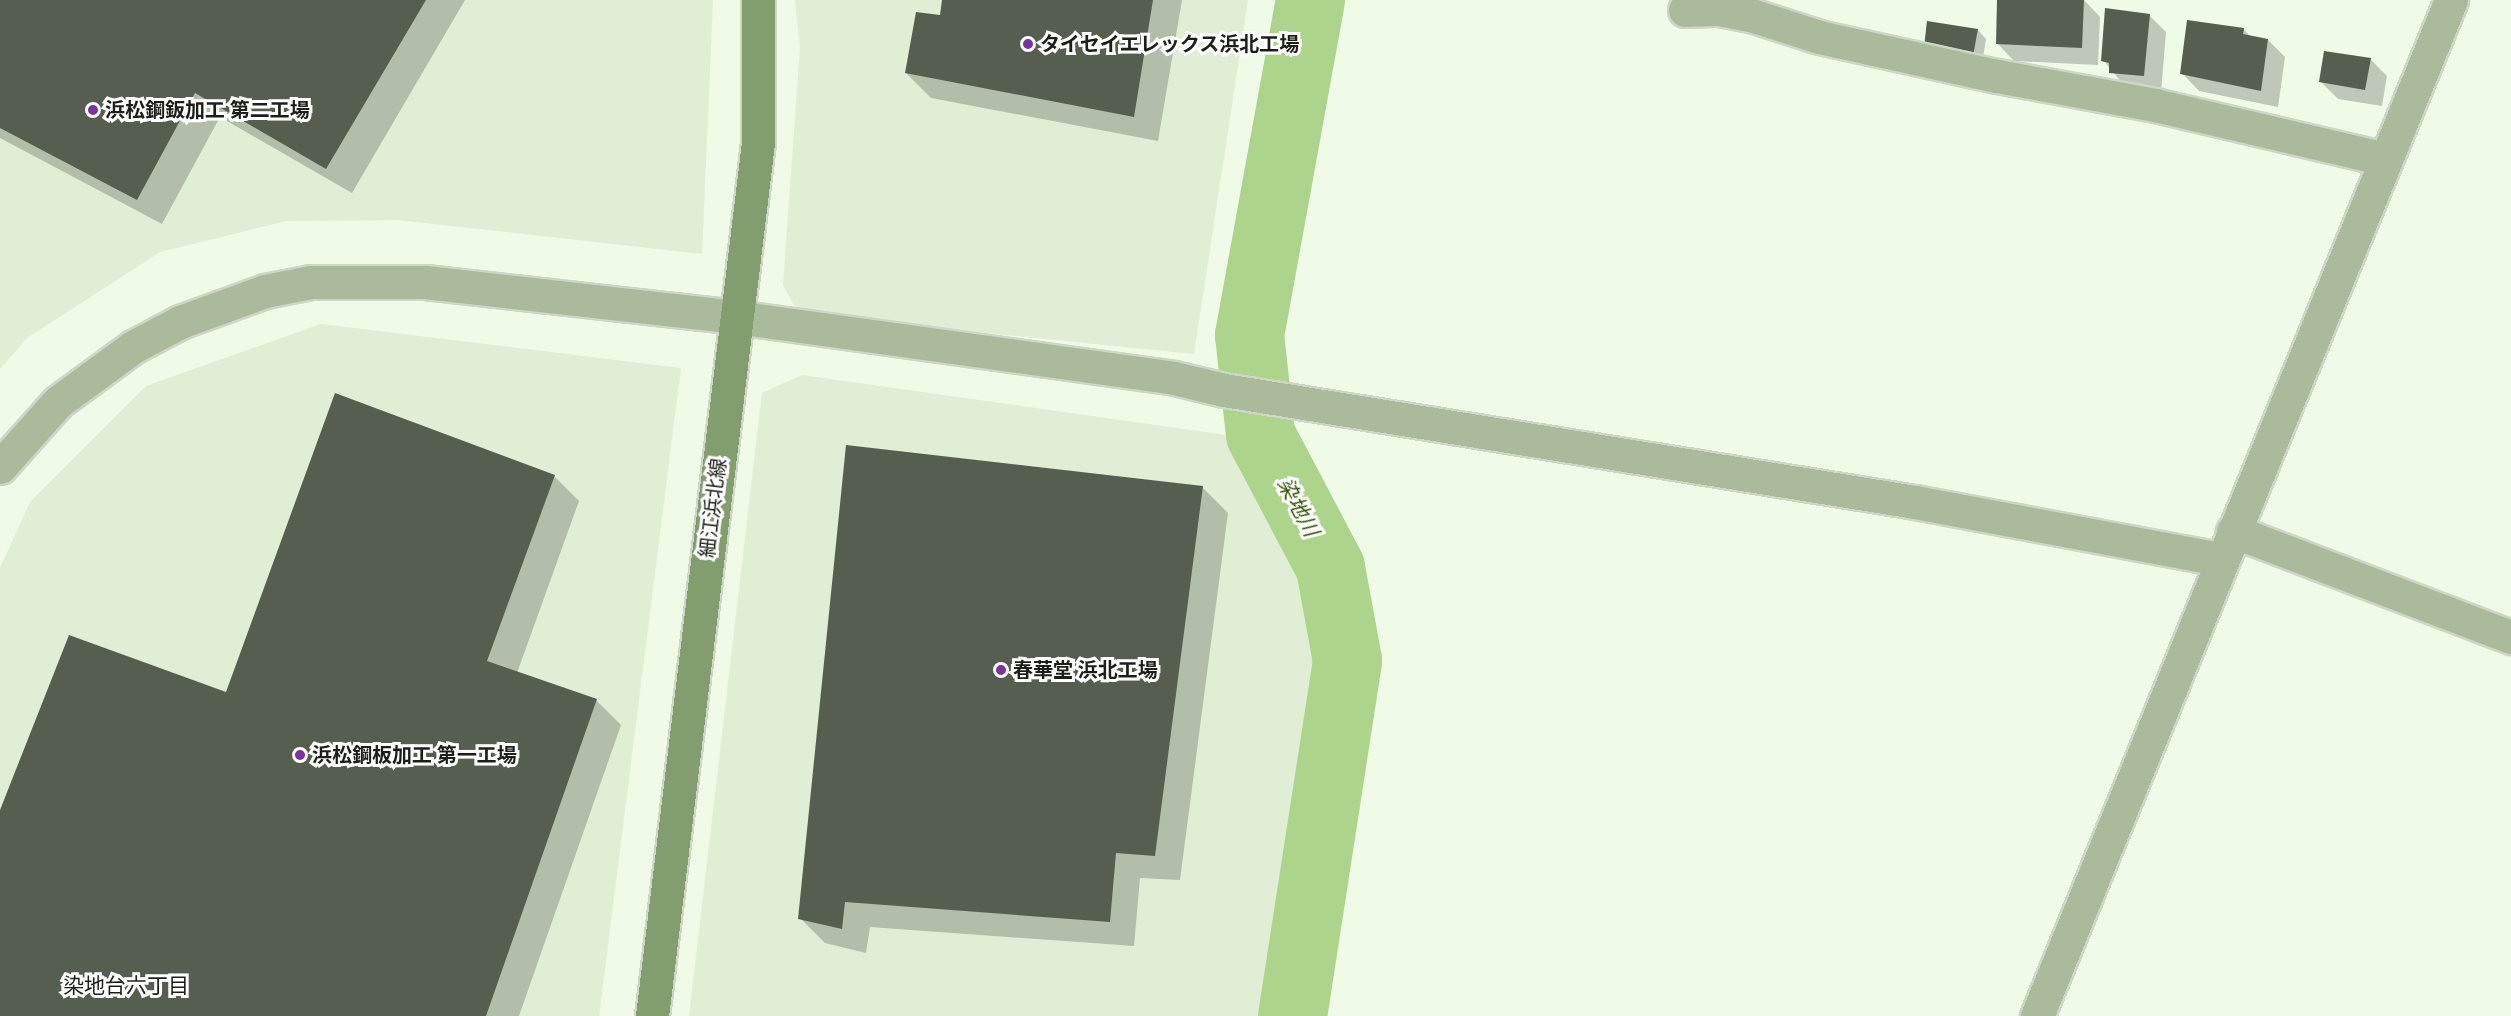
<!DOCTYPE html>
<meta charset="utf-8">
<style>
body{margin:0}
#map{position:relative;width:2511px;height:1016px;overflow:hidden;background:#effae7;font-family:Inter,"Noto Sans JP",sans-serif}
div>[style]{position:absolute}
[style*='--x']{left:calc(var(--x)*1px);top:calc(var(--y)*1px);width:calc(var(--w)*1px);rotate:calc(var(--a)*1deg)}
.built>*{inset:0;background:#e0eed5}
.shadow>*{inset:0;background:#0003}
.river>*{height:69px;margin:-34.5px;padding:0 34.5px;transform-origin:34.5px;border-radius:34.5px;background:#acd58b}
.building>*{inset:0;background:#565f4f}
.roads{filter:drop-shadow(2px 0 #cdd7c6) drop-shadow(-2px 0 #cdd7c6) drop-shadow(0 2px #cdd7c6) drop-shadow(0 -2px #cdd7c6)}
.minor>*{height:33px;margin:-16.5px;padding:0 16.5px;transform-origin:16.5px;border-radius:16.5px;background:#a9bb9b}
.tertiary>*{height:33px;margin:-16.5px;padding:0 16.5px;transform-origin:16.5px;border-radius:16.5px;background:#a9bb9b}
.secondary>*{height:33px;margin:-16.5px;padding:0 16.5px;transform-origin:16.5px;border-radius:16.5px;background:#839e6e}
.dots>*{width:16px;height:16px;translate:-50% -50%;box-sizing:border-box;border:3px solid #fff;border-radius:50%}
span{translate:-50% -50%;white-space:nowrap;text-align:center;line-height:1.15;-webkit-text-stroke:6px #fff;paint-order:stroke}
.poi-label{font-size:20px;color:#1b1f18;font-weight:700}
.left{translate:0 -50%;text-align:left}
.street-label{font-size:20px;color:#1b1f18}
.water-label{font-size:21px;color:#305300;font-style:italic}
.neighbourhood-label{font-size:21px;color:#1b1f18}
</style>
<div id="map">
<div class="built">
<i style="clip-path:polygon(0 0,713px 0,702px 254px,397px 220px,286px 221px,160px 252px,27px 338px,0 369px)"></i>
<i style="clip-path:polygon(795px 0,1248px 0,1194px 354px,799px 314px,783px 285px,800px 48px)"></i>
<i style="clip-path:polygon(321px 324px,681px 368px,599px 1016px,0 1016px,0 568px,30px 502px,146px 386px)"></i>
<i style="clip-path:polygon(802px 375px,1234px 436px,1318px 591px,1331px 645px,1267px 1016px,689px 1016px,762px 393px)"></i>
</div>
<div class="shadow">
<i style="clip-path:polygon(0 0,465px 0,352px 193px,220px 117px,162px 224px,0 138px)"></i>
<i style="clip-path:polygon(944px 0,1182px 0,1158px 141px,931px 98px,906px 73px,941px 17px)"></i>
<i style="clip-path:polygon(1998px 0,2084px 0,2100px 17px,2098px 65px,2014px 61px,1997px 43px)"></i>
<i style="clip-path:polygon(2149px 15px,2166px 32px,2161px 93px,2128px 90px,2103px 60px)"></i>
<i style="clip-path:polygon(2243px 29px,2251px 37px,2268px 40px,2285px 57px,2278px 107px,2199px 91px,2182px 73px)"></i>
<i style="clip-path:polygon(1978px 30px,1986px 39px,1982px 63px,1934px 55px)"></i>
<i style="clip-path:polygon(2370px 59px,2387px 76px,2382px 106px,2338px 99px,2321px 82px)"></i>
<i style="clip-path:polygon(554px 476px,579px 501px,517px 673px,596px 700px,621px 725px,519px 1016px,0 1016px,0 814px,227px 693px)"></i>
<i style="clip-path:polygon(1203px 488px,1228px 513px,1180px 880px,1140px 878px,1134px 946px,870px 927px,866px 953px,825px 943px,800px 918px)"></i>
</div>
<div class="river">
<i style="--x:1292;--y:1016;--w:360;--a:-81.2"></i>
<i style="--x:1347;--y:660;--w:95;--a:-100.4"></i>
<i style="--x:1330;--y:567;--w:150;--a:-117.8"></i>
<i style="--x:1260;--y:434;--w:100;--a:-96.3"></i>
<i style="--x:1249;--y:335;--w:341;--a:-79.7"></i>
</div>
<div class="building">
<i style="clip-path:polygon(0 0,426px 0,326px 169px,195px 93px,137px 200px,0 128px)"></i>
<i style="clip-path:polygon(942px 0,1153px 0,1134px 117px,905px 73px,916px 12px,940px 15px)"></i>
<i style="clip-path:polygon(1997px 0,2084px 0,2082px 48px,1996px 44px)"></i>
<i style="clip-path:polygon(2105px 8px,2150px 14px,2144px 76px,2109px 73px,2109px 63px,2101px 61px)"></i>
<i style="clip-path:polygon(2187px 20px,2244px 28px,2243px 34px,2268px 39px,2261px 91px,2180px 74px)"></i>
<i style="clip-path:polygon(1927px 21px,1978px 29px,1973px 56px,1924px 47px)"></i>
<i style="clip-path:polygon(2324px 51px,2371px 58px,2365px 90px,2319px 82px)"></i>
<i style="clip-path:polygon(335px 393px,555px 475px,487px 661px,597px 699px,486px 1016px,0 1016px,0 810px,69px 635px,226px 692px)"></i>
<i style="clip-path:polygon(846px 445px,1203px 486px,1155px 856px,1116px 853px,1110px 922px,845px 902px,842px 929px,798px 919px)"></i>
</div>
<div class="roads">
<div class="minor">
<i style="--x:1685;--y:10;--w:34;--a:-2"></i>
<i style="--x:1719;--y:9;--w:33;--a:11"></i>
<i style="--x:1751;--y:15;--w:71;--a:17.9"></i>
<i style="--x:1819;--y:37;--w:182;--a:12.4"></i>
<i style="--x:1997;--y:76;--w:161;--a:10.4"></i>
<i style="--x:2155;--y:105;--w:237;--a:13.2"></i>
<i style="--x:736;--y:317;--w:442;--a:7.9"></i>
<i style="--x:1174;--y:378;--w:51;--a:13.5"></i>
<i style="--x:1224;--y:390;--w:700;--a:9.21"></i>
<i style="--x:1915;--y:502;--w:311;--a:10.6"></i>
<i style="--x:2233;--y:531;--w:298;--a:20.9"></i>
</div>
<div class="tertiary">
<i style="--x:0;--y:467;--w:87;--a:-48.3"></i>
<i style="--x:58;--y:402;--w:93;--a:-36.3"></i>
<i style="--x:133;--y:347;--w:53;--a:-28"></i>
<i style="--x:180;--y:322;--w:90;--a:-20"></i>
<i style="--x:265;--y:291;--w:47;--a:-11.1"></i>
<i style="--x:311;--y:282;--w:114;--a:0"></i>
<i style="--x:425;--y:282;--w:313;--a:6.4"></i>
<i style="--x:2037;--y:1016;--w:1097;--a:-67.83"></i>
</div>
<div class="secondary">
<i style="--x:652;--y:1016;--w:879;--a:-83.08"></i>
<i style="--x:758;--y:143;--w:143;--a:-90"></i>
</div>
</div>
<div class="dots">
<i style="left:1028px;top:44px;background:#7c30a2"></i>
<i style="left:93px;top:110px;background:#7c30a2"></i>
<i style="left:1001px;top:670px;background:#7c30a2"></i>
<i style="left:300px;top:755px;background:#7c30a2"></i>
</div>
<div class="poi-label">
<span class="left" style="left:1040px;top:44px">タイセイエレックス浜北工場</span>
<span class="left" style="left:105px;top:110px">浜松鋼鈑加工 第二工場</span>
<span class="left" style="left:1013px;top:670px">春華堂 浜北工場</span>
<span class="left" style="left:312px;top:755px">浜松鋼板加工 第一工場</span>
</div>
<div class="street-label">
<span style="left:713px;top:508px;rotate:-83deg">細江浜北線</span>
</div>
<div class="water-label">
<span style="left:1298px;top:507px;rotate:62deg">染地川</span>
</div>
<div class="neighbourhood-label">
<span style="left:126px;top:986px">染地台六丁目</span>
</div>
</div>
